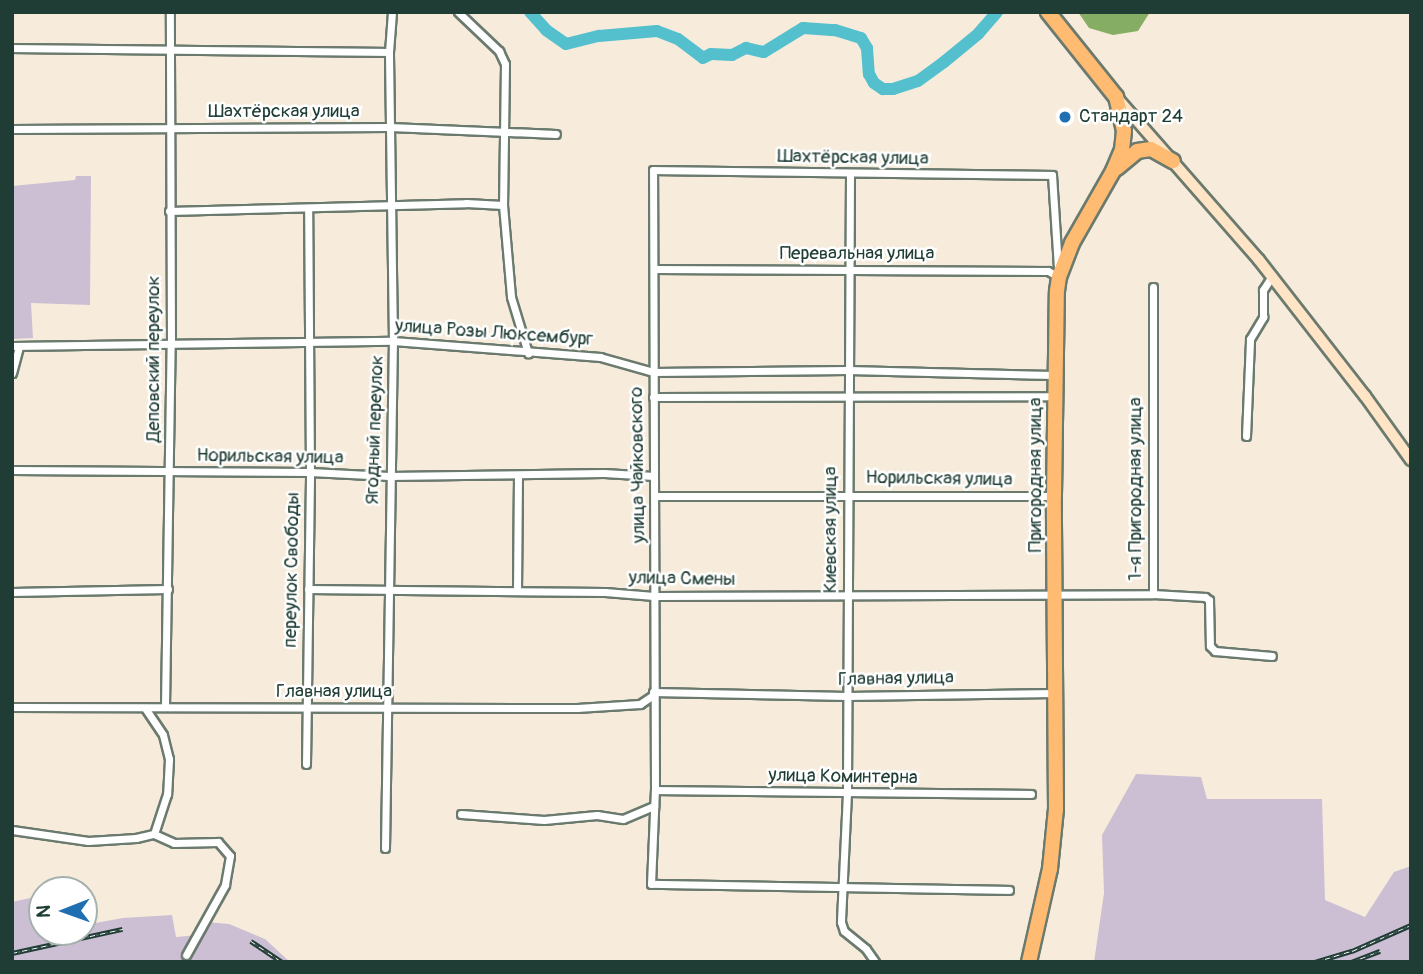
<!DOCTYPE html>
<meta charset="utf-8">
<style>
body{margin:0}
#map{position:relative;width:1423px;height:974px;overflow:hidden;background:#f7ecdb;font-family:Pangolin,sans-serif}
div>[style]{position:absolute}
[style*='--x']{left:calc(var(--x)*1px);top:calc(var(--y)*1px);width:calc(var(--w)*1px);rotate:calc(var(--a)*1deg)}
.industrial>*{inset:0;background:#ccbfd4}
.forest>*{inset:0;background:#85ad64}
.river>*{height:12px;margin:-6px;padding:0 6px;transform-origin:6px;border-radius:6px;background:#54c0ce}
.roads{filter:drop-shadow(2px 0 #6b7a6e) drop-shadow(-2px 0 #6b7a6e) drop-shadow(0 2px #6b7a6e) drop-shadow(0 -2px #6b7a6e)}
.street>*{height:7px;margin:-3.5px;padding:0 3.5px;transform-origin:3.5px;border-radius:3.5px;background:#fff}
.secondary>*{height:10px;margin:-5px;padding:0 5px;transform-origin:5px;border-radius:5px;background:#ffe4c6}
.highway>*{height:14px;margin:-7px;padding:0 7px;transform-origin:7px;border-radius:7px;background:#febb71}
.rail>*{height:4.5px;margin-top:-2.25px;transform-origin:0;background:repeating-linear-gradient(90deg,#fff 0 5px,#1f3d34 0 10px);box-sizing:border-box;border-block:2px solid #1f3d34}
.dots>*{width:19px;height:19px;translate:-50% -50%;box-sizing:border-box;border:4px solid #fff;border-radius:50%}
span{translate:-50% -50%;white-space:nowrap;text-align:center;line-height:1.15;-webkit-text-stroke:5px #fff;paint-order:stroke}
.street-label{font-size:19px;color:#1f3d34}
.poi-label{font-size:19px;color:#1f3d34}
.left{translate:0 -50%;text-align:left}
.frame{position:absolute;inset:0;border:14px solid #1f3d34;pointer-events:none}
.north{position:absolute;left:28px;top:876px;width:70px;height:70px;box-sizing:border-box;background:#fff;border:2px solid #a5b1ae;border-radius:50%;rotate:269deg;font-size:19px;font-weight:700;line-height:28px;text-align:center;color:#1f3d34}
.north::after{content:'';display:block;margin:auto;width:24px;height:32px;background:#1f6fb2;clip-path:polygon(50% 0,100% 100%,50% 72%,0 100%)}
</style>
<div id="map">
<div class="industrial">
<i style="clip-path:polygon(76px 176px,91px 176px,90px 305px,31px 303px,33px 338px,12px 339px,12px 186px,75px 180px)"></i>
<i style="clip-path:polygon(1136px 774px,1201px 777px,1207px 799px,1322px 799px,1325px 900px,1365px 917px,1394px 872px,1411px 866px,1411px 962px,1094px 962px,1104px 893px,1102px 835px)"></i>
<i style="clip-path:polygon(39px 896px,42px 932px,84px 932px,84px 925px,123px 918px,172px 915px,176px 937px,198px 935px,206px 922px,229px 924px,265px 939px,290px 962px,12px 962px,12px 902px)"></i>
</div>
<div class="forest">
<i style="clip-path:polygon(1078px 12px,1150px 12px,1138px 31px,1113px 35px,1089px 28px)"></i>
</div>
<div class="river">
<i style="--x:530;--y:12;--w:24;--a:48"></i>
<i style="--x:546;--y:30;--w:24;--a:35"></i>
<i style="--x:566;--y:44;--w:34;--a:-14"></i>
<i style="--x:599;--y:36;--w:58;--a:-4.9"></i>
<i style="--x:657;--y:31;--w:22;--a:21"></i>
<i style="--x:678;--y:39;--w:31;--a:37"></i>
<i style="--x:703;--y:58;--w:9;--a:-27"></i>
<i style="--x:711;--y:54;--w:21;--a:3"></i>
<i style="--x:732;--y:55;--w:16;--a:-27"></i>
<i style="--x:746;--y:48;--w:18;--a:13"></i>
<i style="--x:764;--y:52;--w:46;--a:-31.6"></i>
<i style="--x:803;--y:28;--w:32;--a:4"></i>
<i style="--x:835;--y:30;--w:27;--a:17"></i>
<i style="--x:861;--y:38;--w:12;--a:59"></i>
<i style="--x:867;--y:48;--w:26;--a:86"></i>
<i style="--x:869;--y:74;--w:10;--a:61"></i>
<i style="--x:874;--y:83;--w:11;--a:34"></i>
<i style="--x:883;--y:89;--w:10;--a:0"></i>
<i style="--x:893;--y:89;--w:26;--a:-18"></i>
<i style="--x:918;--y:81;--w:32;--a:-36"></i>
<i style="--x:944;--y:62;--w:44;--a:-39.5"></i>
<i style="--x:978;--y:34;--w:29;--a:-49"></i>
</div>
<div class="roads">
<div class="street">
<i style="--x:458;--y:12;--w:57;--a:43.6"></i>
<i style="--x:499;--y:51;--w:14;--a:65"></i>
<i style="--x:505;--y:64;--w:141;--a:90.8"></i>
<i style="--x:503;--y:205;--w:92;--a:85"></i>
<i style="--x:511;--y:297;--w:59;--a:73.1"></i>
<i style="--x:12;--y:48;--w:377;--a:0.6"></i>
<i style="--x:12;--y:129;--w:378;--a:-0.3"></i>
<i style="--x:390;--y:127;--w:166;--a:2.4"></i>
<i style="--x:850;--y:174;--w:619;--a:90.28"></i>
<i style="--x:847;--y:793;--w:129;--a:92.7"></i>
<i style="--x:841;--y:922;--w:9;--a:72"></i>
<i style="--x:844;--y:931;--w:28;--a:39"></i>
<i style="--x:866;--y:949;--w:16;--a:55"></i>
<i style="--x:169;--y:211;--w:297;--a:-1.5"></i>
<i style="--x:466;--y:203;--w:37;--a:3"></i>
<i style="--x:654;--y:269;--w:394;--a:0.3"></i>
<i style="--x:1048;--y:271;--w:13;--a:29"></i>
<i style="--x:12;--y:346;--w:381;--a:-0.8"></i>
<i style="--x:393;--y:341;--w:208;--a:4.4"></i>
<i style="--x:600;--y:357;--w:55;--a:15.8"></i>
<i style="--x:653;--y:372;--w:195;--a:-0.6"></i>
<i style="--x:848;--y:370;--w:207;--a:1.4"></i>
<i style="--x:12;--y:373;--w:28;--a:-75"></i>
<i style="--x:653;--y:397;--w:402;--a:-0.1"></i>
<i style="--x:1246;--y:436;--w:97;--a:-87.6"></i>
<i style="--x:1250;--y:339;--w:26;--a:-59"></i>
<i style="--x:1263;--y:317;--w:27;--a:-90"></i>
<i style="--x:1263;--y:290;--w:17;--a:-57"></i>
<i style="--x:12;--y:470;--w:298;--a:0.4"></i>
<i style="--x:310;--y:472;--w:79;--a:2.9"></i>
<i style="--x:389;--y:476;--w:215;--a:-0.8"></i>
<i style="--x:604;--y:473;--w:50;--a:3.4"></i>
<i style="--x:655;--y:496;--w:399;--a:0"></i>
<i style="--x:308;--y:589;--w:297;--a:0.6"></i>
<i style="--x:605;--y:592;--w:49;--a:4.7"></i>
<i style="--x:654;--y:596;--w:499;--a:-0.2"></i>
<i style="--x:1153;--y:594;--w:307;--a:-90"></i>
<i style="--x:517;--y:591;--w:116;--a:-89.5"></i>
<i style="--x:12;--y:592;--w:156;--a:-1.1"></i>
<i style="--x:1153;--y:594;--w:52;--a:3.3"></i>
<i style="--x:1205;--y:597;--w:5;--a:37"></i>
<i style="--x:1209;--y:600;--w:46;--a:88.8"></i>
<i style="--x:1210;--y:646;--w:7;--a:45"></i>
<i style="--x:1215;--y:651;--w:57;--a:5"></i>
<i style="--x:653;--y:692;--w:194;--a:1.2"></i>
<i style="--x:847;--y:696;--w:208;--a:-0.8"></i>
<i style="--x:165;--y:706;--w:364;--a:-89.1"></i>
<i style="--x:171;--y:342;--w:330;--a:-90.2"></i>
<i style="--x:12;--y:707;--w:565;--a:0.1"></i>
<i style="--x:577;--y:708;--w:63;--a:-3.6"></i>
<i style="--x:640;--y:704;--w:14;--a:-34"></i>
<i style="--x:145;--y:708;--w:32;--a:56"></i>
<i style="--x:163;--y:735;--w:25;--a:76"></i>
<i style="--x:169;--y:759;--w:35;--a:93"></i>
<i style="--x:167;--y:794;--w:42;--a:108"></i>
<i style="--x:306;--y:764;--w:292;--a:-89.2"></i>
<i style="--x:310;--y:472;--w:264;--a:-90.4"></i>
<i style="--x:655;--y:790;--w:376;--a:0.6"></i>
<i style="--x:461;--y:814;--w:83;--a:4.1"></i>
<i style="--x:544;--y:820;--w:53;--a:-5.4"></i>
<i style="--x:597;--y:815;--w:26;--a:9"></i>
<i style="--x:623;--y:819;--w:34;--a:-23"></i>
<i style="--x:12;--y:830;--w:77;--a:8.2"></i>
<i style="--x:88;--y:841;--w:48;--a:-3.6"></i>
<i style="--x:136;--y:838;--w:18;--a:-13"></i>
<i style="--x:154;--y:834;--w:22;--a:24"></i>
<i style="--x:174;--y:843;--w:44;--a:-1.3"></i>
<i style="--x:218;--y:842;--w:18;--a:49"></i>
<i style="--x:230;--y:856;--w:29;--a:100"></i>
<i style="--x:225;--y:885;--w:80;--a:119.1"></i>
<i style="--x:385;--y:848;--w:507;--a:-89.1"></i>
<i style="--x:393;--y:341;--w:289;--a:-90.8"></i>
<i style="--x:389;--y:52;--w:40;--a:-85.7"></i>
<i style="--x:1009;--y:890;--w:358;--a:-179"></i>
<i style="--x:651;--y:884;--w:94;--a:-87.6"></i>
<i style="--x:655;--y:790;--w:620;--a:-90.18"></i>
<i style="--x:653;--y:170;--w:399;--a:0.7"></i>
<i style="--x:1052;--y:175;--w:94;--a:86.3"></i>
</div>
<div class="secondary">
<i style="--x:1118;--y:99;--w:214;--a:48.8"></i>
<i style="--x:1259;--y:260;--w:172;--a:52.1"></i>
<i style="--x:1365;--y:396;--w:79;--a:54.3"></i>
</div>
<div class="highway">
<i style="--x:1117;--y:168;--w:26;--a:-40"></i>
<i style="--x:1137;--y:151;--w:14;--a:-8"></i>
<i style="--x:1151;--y:149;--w:25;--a:29"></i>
<i style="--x:1029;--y:962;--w:95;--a:-77.3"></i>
<i style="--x:1050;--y:869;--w:60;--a:-84.3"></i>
<i style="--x:1056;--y:809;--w:313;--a:-90.4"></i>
<i style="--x:1054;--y:496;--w:205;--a:-89.2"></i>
<i style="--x:1057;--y:291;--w:14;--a:-82"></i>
<i style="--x:1059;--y:277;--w:36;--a:-69"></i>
<i style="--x:1072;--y:243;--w:83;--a:-60.3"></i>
<i style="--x:1113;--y:171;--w:23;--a:-67"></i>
<i style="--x:1122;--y:150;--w:19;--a:-84"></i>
<i style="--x:1124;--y:131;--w:35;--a:-103"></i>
<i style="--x:1116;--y:97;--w:109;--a:-128.7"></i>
</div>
</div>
<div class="rail">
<i style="--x:251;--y:941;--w:37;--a:34"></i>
<i style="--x:12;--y:953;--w:113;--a:-12.3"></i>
<i style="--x:1315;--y:962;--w:39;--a:-17"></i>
<i style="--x:1352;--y:951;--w:64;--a:-23.8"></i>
<i style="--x:1351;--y:962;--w:31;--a:-21"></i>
</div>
<div class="dots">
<i style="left:1065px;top:117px;background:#1f6fb2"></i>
</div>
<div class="street-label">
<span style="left:284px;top:112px">Шахтёрская улица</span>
<span style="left:853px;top:158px;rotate:1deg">Шахтёрская улица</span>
<span style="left:857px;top:254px">Перевальная улица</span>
<span style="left:494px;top:333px;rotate:4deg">улица Розы Люксембург</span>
<span style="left:154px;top:359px;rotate:-90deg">Деповский переулок</span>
<span style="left:375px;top:430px;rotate:-88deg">Ягодный переулок</span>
<span style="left:270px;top:457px;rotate:1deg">Норильская улица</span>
<span style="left:638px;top:465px;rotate:-91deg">улица Чайковского</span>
<span style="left:1036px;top:475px;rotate:-90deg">Пригородная улица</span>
<span style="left:939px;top:479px;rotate:1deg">Норильская улица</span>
<span style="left:1136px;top:489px;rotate:-90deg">1-я Пригородная улица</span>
<span style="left:831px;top:530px;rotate:-90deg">Киевская улица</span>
<span style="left:292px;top:570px;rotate:-89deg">переулок Свободы</span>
<span style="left:682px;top:579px;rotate:1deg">улица Смены</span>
<span style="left:896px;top:679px;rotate:-1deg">Главная улица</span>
<span style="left:334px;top:692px">Главная улица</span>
<span style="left:843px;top:777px;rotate:1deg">улица Коминтерна</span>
</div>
<div class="poi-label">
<span class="left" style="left:1079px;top:117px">Стандарт 24</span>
</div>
<div class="frame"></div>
<div class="north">N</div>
</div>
